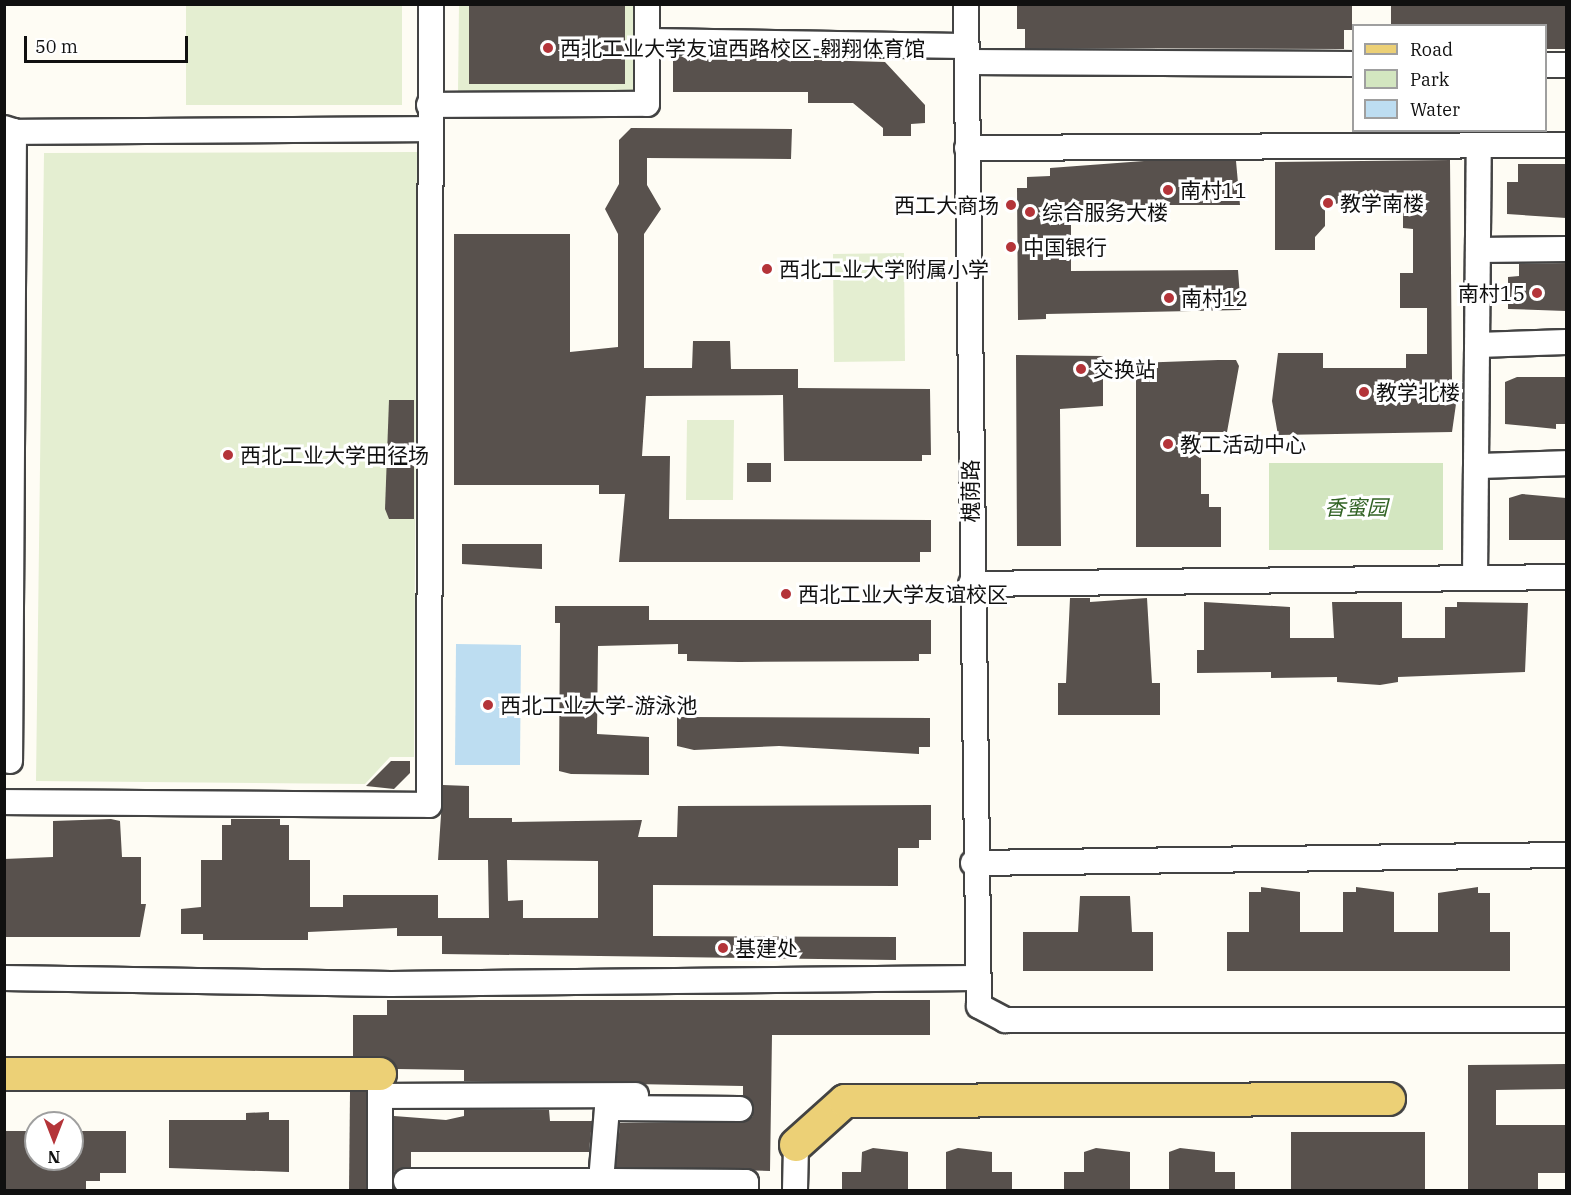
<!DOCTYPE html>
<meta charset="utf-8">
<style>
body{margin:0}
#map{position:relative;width:1571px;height:1195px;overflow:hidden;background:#fefcf4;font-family:"IBM Plex Serif","Noto Sans SC",serif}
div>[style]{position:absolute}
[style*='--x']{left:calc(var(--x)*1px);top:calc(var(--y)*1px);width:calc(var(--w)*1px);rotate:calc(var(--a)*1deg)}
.green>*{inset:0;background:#d3e6c0}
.pitch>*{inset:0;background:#e4eed1}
.water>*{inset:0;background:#bdddf1}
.building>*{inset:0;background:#58514d}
.roads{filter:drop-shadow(2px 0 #434343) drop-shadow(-2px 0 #434343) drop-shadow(0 2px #434343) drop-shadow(0 -2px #434343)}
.minor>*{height:24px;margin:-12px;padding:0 12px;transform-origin:12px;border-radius:12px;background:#fff}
.major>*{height:32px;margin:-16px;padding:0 16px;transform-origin:16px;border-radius:16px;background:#ecd076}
.dots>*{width:16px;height:16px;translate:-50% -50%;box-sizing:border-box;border:3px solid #fff;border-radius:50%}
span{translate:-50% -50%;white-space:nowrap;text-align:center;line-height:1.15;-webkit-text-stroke:6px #fff;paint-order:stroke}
.poi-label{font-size:21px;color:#101010}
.left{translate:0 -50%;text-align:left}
.right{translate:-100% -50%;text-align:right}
.street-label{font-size:21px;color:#101010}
.park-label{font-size:21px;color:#326325;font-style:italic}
.frame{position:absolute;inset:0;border:6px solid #101010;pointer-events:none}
.legend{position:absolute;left:1352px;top:24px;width:195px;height:108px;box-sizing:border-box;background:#fff;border:2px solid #9f9f9f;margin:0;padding:8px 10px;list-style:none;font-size:18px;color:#101010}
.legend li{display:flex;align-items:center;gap:12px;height:30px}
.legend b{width:30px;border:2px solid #9f9f9f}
.north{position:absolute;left:24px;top:1111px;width:60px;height:60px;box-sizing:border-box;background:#fff;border:2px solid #9f9f9f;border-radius:50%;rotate:180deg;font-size:16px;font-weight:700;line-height:24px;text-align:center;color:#101010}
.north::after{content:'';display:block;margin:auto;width:21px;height:27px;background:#b43439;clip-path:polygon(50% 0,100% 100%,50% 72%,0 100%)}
.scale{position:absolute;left:24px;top:36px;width:164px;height:27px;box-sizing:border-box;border:3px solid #101010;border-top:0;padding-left:8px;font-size:18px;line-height:21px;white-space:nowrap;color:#101010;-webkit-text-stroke:4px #fff;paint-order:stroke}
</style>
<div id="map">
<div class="green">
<i style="clip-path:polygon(1269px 463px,1443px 463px,1443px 550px,1269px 550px)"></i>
</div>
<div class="pitch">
<i style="clip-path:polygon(186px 5px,402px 5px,402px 105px,186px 105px)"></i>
<i style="clip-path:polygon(459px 5px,638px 5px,638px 92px,458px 91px)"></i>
<i style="clip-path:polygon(417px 152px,414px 757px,390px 757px,365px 784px,36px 781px,44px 153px)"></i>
<i style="clip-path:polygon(904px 253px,905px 361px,834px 362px,833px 254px)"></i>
<i style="clip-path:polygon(687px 420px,734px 420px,733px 500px,686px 500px)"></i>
</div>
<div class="water">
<i style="clip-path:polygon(456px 644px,521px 645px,520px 765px,455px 765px)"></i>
</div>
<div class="building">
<i style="clip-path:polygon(469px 4px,625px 4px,625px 84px,469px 84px)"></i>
<i style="clip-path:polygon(1017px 4px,1352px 4px,1352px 30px,1344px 30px,1344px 49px,1025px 48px,1025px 29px,1017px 29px)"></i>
<i style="clip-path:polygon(1391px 4px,1566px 4px,1566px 49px,1545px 49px,1545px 26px,1391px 26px)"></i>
<i style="clip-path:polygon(673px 56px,885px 62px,925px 105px,925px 123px,911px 124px,911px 136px,883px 136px,883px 128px,853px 103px,808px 103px,808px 92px,673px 92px)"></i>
<i style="clip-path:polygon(631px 128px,792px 129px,791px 159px,647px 158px,647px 185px,661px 209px,644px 234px,644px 368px,692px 368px,693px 341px,730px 341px,731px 369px,798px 369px,798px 388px,930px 389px,931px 455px,922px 455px,922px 461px,784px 461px,783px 395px,646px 396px,642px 456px,670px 456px,669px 519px,931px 520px,931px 552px,920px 552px,920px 562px,619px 562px,625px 494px,599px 494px,599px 485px,454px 485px,454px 234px,570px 234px,570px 352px,618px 347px,618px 234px,605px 209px,619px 184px,619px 140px)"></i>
<i style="clip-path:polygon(1450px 160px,1452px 379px,1457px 397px,1452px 432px,1278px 435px,1272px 401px,1278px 353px,1323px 353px,1323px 368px,1406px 368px,1406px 354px,1427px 354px,1427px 308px,1400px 308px,1400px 273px,1413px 273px,1413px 229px,1403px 228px,1403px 203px,1325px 204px,1325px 226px,1315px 237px,1315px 250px,1275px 250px,1275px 162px)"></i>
<i style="clip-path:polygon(1144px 161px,1236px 161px,1240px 205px,1071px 205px,1071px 271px,1238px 270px,1241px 310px,1046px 314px,1046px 319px,1018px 320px,1017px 188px,1027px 188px,1027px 177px,1050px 176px,1050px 168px)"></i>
<i style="clip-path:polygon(1518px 164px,1566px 164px,1566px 218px,1507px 214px,1507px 182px,1518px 182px)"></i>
<i style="clip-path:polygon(1566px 263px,1566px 311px,1508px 309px,1508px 277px,1519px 276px,1519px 264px)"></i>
<i style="clip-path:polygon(1016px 355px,1103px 356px,1103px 406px,1060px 409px,1061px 546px,1017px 546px)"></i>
<i style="clip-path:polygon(1218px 360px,1236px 360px,1239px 366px,1227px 432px,1201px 432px,1201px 494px,1209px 494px,1209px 507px,1221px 507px,1221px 547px,1136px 547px,1136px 363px)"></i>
<i style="clip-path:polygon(1517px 377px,1566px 377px,1566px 424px,1556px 424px,1556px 429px,1505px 424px,1505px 382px)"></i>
<i style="clip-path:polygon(389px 400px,414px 400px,414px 519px,389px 519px,385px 509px)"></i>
<i style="clip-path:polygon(747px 463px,771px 463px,771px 482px,747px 482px)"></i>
<i style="clip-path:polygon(1522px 494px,1566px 498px,1566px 540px,1509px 540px,1509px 498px)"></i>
<i style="clip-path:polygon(462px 544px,542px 544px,542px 569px,462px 564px)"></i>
<i style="clip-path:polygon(1070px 598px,1090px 598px,1090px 602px,1147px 598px,1152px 683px,1160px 683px,1160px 715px,1058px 715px,1058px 683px,1066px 683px)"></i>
<i style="clip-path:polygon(1204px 602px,1290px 607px,1290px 638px,1334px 638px,1332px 602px,1402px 602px,1402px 638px,1445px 638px,1445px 607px,1457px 607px,1457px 602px,1528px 603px,1525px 672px,1398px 677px,1398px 682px,1380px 685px,1337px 682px,1337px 677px,1271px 678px,1271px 672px,1197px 673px,1197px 650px,1204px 650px)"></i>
<i style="clip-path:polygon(555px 606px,649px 606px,649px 620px,931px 620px,931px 654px,919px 654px,919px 661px,739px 662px,687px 661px,687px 654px,678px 654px,678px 644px,598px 646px,597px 734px,649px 737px,649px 775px,571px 774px,559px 771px,560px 623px,555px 623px)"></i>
<i style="clip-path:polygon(677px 717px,930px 718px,930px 747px,919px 747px,919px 754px,779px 746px,694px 750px,677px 746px)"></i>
<i style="clip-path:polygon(391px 761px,410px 761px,410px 773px,394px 789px,366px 786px)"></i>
<i style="clip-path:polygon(evenodd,443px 785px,469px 786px,469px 818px,512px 818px,512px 822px,642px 820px,638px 837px,677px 837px,678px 806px,931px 805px,931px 840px,919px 840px,919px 848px,898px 848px,898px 886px,653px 885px,653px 936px,896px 937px,896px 960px,442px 954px,442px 936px,397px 936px,397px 928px,308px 932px,308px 940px,203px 940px,203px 934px,181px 934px,181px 909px,201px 907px,201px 860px,222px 860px,222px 825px,231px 825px,231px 819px,280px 819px,280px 825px,289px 825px,289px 860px,310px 860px,310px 907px,343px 907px,343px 895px,438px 895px,438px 918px,489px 918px,488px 860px,438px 860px,443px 785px,507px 860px,598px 861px,598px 918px,523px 918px,523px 900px,508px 901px,507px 860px)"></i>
<i style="clip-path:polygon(111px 819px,120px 821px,122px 857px,141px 857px,141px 904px,146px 904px,140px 937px,4px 937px,4px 859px,53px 857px,53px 821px)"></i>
<i style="clip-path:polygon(1261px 887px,1300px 892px,1300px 932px,1343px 932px,1343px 892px,1356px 892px,1356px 887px,1394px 892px,1394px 932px,1438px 932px,1438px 893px,1478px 887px,1478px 893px,1490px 893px,1490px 932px,1510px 932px,1510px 971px,1227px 971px,1227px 932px,1249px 932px,1249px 892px,1261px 892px)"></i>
<i style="clip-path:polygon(1080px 896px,1130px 896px,1132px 932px,1153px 932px,1153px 971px,1023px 971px,1023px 932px,1078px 932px)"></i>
<i style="clip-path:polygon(387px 1000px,930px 1000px,930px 1035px,772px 1035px,770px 1171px,616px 1167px,620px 1123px,740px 1123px,753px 1116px,753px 1103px,743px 1095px,743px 1086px,464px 1081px,464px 1070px,397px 1069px,388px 1058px,353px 1056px,353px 1015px,387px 1015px)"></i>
<i style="clip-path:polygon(1566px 1064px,1566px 1089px,1496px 1090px,1496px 1125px,1566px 1125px,1566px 1173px,1538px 1173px,1538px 1191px,1468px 1191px,1468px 1065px)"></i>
<i style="clip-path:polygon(350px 1092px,366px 1092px,366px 1191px,349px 1191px)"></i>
<i style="clip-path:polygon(464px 1110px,549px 1110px,550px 1121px,592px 1121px,589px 1152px,411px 1152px,411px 1167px,394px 1172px,394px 1116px,446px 1120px,464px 1116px)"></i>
<i style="clip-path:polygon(269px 1112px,269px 1120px,289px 1120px,289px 1172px,169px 1168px,169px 1120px,246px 1120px,246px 1113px)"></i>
<i style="clip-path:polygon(4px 1131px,36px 1131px,36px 1159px,72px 1159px,72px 1131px,126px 1131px,126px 1173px,100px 1173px,100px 1181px,86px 1181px,86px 1190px,4px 1190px)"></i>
<i style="clip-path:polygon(1291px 1132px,1425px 1132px,1425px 1191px,1291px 1191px)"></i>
<i style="clip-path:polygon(873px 1148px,908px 1152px,908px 1191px,842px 1191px,842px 1172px,861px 1172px,862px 1152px)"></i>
<i style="clip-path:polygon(958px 1148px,992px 1152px,992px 1172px,1012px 1172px,1012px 1191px,946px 1191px,946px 1152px)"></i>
<i style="clip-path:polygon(1096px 1148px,1130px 1152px,1130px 1191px,1064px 1191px,1064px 1172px,1084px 1172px,1084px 1152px)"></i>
<i style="clip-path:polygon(1180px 1148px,1215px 1152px,1215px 1172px,1235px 1172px,1235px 1191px,1169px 1191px,1169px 1152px)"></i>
</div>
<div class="roads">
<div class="minor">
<i style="--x:966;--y:4;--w:1002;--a:89.26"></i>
<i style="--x:979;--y:1006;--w:30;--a:28"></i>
<i style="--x:1005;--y:1020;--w:561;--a:0"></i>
<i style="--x:647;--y:41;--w:319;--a:0.9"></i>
<i style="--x:967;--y:62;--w:387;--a:0.3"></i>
<i style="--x:1546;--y:65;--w:20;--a:0"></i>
<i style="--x:429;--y:105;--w:218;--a:-0.3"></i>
<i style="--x:647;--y:104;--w:100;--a:-90"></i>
<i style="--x:4;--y:128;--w:10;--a:17"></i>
<i style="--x:14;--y:131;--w:630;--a:90.36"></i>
<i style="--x:4;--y:132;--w:425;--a:-0.4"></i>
<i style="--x:967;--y:148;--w:599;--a:-0.29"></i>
<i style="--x:1478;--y:250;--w:88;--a:-0.7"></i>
<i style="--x:1478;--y:345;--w:88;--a:-2"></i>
<i style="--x:1477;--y:466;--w:89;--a:-1.9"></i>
<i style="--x:1475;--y:578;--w:432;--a:-89.5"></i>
<i style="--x:971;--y:584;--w:595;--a:-0.67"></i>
<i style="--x:4;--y:802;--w:425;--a:0.4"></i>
<i style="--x:429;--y:805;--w:801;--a:-89.86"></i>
<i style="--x:973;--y:863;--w:593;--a:-0.77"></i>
<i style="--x:4;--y:978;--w:387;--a:0.9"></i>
<i style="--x:391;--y:984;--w:584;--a:-0.59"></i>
<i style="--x:380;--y:1079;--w:111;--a:90"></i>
<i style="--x:380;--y:1096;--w:256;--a:-0.2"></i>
<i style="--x:406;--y:1181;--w:206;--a:0"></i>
<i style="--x:612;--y:1181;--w:9;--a:90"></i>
<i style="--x:601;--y:1181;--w:73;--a:-85.3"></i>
<i style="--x:607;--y:1108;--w:133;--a:0.4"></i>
<i style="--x:612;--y:1181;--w:134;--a:0.4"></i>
<i style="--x:746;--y:1182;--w:8;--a:90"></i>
<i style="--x:795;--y:1190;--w:45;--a:-88.7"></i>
</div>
<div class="major">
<i style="--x:4;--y:1074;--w:376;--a:0"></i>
<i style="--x:796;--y:1145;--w:66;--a:-41.9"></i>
<i style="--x:845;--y:1101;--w:544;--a:-0.21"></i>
</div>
</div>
<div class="dots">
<i style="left:548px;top:48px;background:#b43439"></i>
<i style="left:1168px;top:190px;background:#b43439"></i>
<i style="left:1328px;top:203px;background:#b43439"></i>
<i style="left:1011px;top:205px;background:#b43439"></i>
<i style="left:1030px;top:212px;background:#b43439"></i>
<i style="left:1011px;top:247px;background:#b43439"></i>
<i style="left:767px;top:269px;background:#b43439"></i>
<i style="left:1537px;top:293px;background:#b43439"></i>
<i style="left:1169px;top:298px;background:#b43439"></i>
<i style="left:1081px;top:369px;background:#b43439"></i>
<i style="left:1364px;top:392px;background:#b43439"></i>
<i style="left:1168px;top:444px;background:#b43439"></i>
<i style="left:228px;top:455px;background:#b43439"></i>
<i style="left:786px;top:594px;background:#b43439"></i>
<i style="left:488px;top:705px;background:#b43439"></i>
<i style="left:723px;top:948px;background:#b43439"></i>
</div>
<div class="poi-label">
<span class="left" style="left:560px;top:48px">西北工业大学友谊西路校区-翱翔体育馆</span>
<span class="left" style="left:1180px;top:190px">南村11</span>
<span class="left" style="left:1340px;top:203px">教学南楼</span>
<span class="right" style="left:999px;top:205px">西工大商场</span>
<span class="left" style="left:1042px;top:212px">综合服务大楼</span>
<span class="left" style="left:1023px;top:247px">中国银行</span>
<span class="left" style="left:779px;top:269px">西北工业大学附属小学</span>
<span class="right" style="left:1525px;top:293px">南村15</span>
<span class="left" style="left:1181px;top:298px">南村12</span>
<span class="left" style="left:1093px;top:369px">交换站</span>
<span class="left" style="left:1376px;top:392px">教学北楼</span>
<span class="left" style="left:1180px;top:444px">教工活动中心</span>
<span class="left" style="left:240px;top:455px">西北工业大学田径场</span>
<span class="left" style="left:798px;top:594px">西北工业大学友谊校区</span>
<span class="left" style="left:500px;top:705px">西北工业大学-游泳池</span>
<span class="left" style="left:735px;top:948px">基建处</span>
</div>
<div class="street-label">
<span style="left:970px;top:491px;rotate:-90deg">槐荫路</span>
</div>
<div class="park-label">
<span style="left:1356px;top:507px">香蜜园</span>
</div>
<div class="frame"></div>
<ul class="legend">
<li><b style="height:8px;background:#ecd076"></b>Road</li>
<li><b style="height:16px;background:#d3e6c0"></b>Park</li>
<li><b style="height:16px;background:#bdddf1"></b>Water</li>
</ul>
<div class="north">N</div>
<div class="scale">50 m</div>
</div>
